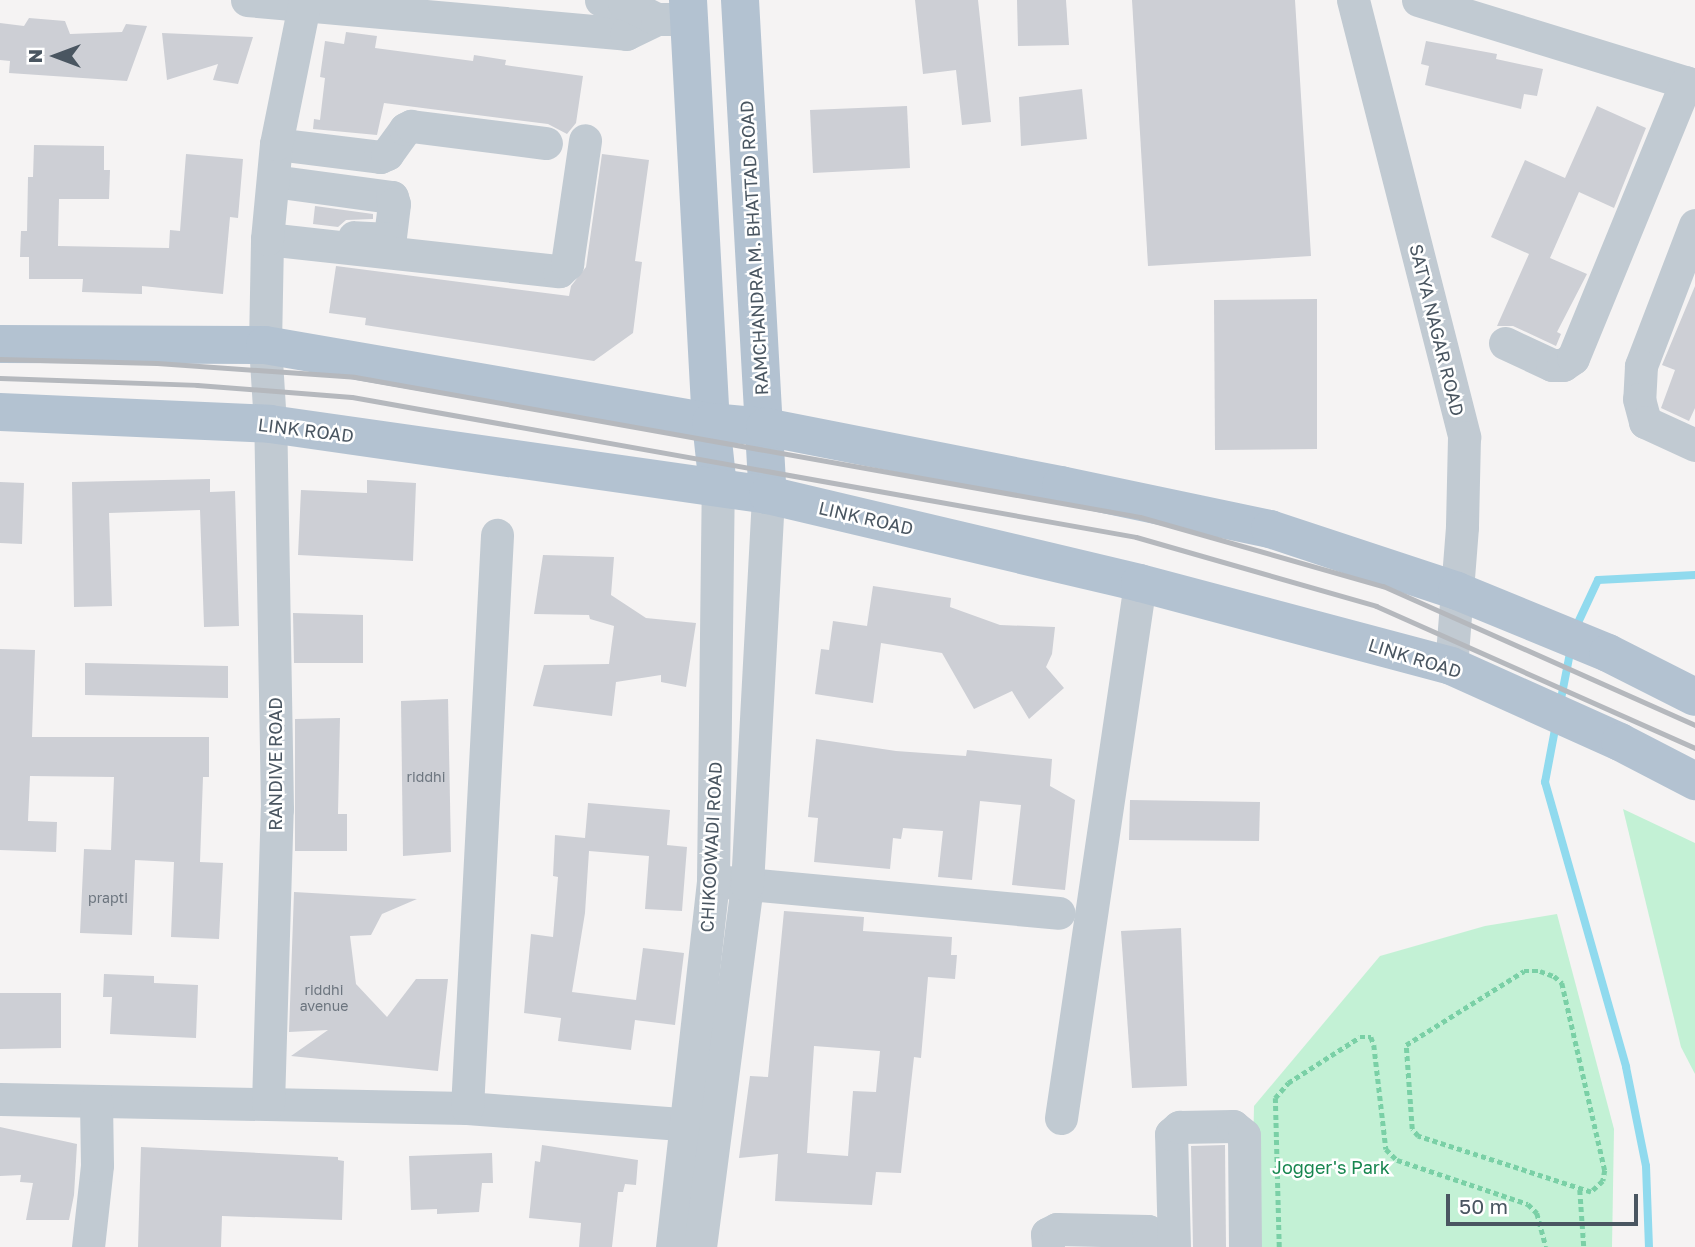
<!DOCTYPE html>
<style>
body{margin:0}
#map{position:relative;width:1695px;height:1247px;overflow:hidden;background:#f5f3f3;font-family:"Golos Text",sans-serif}
div>[style]{position:absolute}
[style*='--x']{left:calc(var(--x)*1px);top:calc(var(--y)*1px);width:calc(var(--w)*1px);rotate:calc(var(--a)*1deg)}
.green>*{inset:0;background:#c3f1d5}
.stream>*{height:8px;margin:-4px;padding:0 4px;transform-origin:4px;border-radius:4px;background:#90daee}
.building>*{inset:0;background:#cdcfd5}
.path>*{height:4.5px;margin-top:-2.25px;transform-origin:0;background:repeating-linear-gradient(90deg,#7ad0a6 0 5px,transparent 0 8.5px)}
.minor>*{height:33px;margin:-16.5px;padding:0 16.5px;transform-origin:16.5px;border-radius:16.5px;background:#c1cad2}
.major>*{height:38px;margin:-19px;padding:0 19px;transform-origin:19px;border-radius:19px;background:#b3c2d1}
.rail>*{height:5px;margin:-2.5px;padding:0 2.5px;transform-origin:2.5px;border-radius:2.5px;background:#b5b8bd}
span{translate:-50% -50%;white-space:nowrap;text-align:center;line-height:1.15;-webkit-text-stroke:5px #fff;paint-order:stroke}
.number-label{font-size:14px;color:#6b747e}
.number-label span{-webkit-text-stroke-width:0}
.street-label{font-size:18px;color:#4a5661}
.park-label{font-size:18px;color:#17864f}
.north{position:absolute;left:21px;top:21px;width:70px;height:70px;-webkit-text-stroke:5px #fff;paint-order:stroke;rotate:270deg;font-size:19px;font-weight:700;line-height:28px;text-align:center;color:#4a5661}
.north::after{content:'';display:block;margin:auto;width:24px;height:32px;background:#4a5661;clip-path:polygon(50% 0,100% 100%,50% 72%,0 100%)}
.scale{position:absolute;left:1446px;top:1194px;width:192px;height:32px;box-sizing:border-box;border:4px solid #4a5661;border-top:0;padding-left:9px;font-size:21px;line-height:24px;white-space:nowrap;color:#4a5661;-webkit-text-stroke:5px #fff;paint-order:stroke}
</style>
<div id="map">
<div class="green">
<i style="clip-path:polygon(1623px 809px,1695px 843px,1695px 1074px,1681px 1047px)"></i>
<i style="clip-path:polygon(1557px 914px,1614px 1129px,1612px 1247px,1251px 1247px,1254px 1106px,1380px 956px,1485px 926px)"></i>
</div>
<div class="stream">
<i style="--x:1575;--y:629;--w:54;--a:-64.9"></i>
<i style="--x:1598;--y:580;--w:97;--a:-3"></i>
<i style="--x:1560;--y:704;--w:57;--a:-78.9"></i>
<i style="--x:1556;--y:724;--w:59;--a:100.7"></i>
<i style="--x:1545;--y:782;--w:296;--a:74.1"></i>
<i style="--x:1626;--y:1067;--w:101;--a:78.6"></i>
<i style="--x:1646;--y:1166;--w:81;--a:87.9"></i>
</div>
<div class="building">
<i style="clip-path:polygon(915px 0,978px 0,991px 122px,962px 125px,956px 70px,923px 74px)"></i>
<i style="clip-path:polygon(1017px 0,1066px 0,1069px 45px,1018px 46px)"></i>
<i style="clip-path:polygon(1132px 0,1295px 0,1311px 256px,1148px 266px)"></i>
<i style="clip-path:polygon(29px 18px,65px 21px,70px 34px,122px 32px,126px 24px,147px 26px,127px 81px,9px 73px,10px 61px,0 60px,0 23px,24px 26px)"></i>
<i style="clip-path:polygon(346px 32px,377px 36px,375px 48px,473px 61px,474px 55px,506px 60px,505px 65px,583px 76px,576px 123px,567px 134px,548px 124px,384px 103px,377px 135px,313px 129px,314px 119px,320px 120px,325px 78px,320px 77px,325px 41px,344px 44px)"></i>
<i style="clip-path:polygon(162px 33px,253px 37px,238px 84px,213px 80px,218px 64px,167px 80px)"></i>
<i style="clip-path:polygon(1426px 41px,1497px 54px,1496px 59px,1543px 69px,1537px 96px,1524px 94px,1521px 109px,1425px 85px,1429px 66px,1421px 64px)"></i>
<i style="clip-path:polygon(1082px 89px,1087px 139px,1021px 146px,1019px 97px)"></i>
<i style="clip-path:polygon(907px 106px,910px 168px,813px 173px,810px 110px)"></i>
<i style="clip-path:polygon(1597px 106px,1646px 128px,1614px 208px,1579px 192px,1550px 258px,1587px 274px,1557px 332px,1561px 334px,1556px 346px,1513px 326px,1497px 326px,1529px 254px,1491px 237px,1525px 160px,1565px 178px)"></i>
<i style="clip-path:polygon(34px 145px,104px 146px,104px 170px,110px 170px,109px 199px,59px 199px,58px 246px,169px 248px,170px 230px,180px 231px,186px 154px,243px 159px,238px 218px,230px 217px,223px 294px,142px 286px,142px 294px,82px 292px,83px 279px,29px 279px,29px 257px,20px 257px,21px 231px,27px 231px,28px 177px,33px 177px)"></i>
<i style="clip-path:polygon(602px 154px,649px 160px,635px 261px,642px 262px,633px 333px,594px 361px,365px 325px,366px 318px,329px 313px,336px 266px,569px 296px,571px 286px,586px 267px)"></i>
<i style="clip-path:polygon(315px 206px,373px 214px,373px 219px,346px 220px,338px 227px,313px 224px)"></i>
<i style="clip-path:polygon(1695px 286px,1695px 408px,1689px 421px,1661px 408px,1675px 370px,1662px 365px)"></i>
<i style="clip-path:polygon(1317px 299px,1317px 449px,1215px 450px,1214px 300px)"></i>
<i style="clip-path:polygon(210px 479px,210px 492px,235px 491px,239px 626px,204px 627px,200px 510px,109px 513px,112px 606px,74px 607px,72px 482px)"></i>
<i style="clip-path:polygon(367px 480px,416px 483px,413px 561px,298px 555px,301px 490px,367px 493px)"></i>
<i style="clip-path:polygon(0 482px,24px 483px,22px 544px,0 543px)"></i>
<i style="clip-path:polygon(543px 555px,614px 557px,611px 595px,646px 618px,696px 623px,686px 687px,661px 682px,661px 675px,616px 682px,612px 716px,533px 706px,544px 665px,609px 664px,614px 626px,590px 619px,589px 615px,534px 614px)"></i>
<i style="clip-path:polygon(873px 586px,951px 598px,950px 607px,1000px 625px,1055px 627px,1052px 654px,1046px 667px,1064px 688px,1029px 719px,1012px 691px,974px 709px,942px 653px,881px 643px,873px 703px,815px 694px,821px 649px,829px 650px,833px 621px,867px 626px)"></i>
<i style="clip-path:polygon(293px 613px,363px 615px,363px 663px,294px 663px)"></i>
<i style="clip-path:polygon(0 649px,35px 650px,32px 737px,209px 737px,209px 777px,203px 777px,200px 862px,223px 863px,219px 939px,171px 937px,174px 862px,135px 860px,132px 935px,80px 933px,84px 849px,111px 850px,114px 777px,30px 776px,28px 821px,57px 822px,56px 852px,0 850px)"></i>
<i style="clip-path:polygon(85px 663px,228px 666px,228px 698px,85px 695px)"></i>
<i style="clip-path:polygon(448px 699px,451px 852px,403px 856px,401px 701px)"></i>
<i style="clip-path:polygon(340px 718px,338px 814px,347px 814px,347px 851px,295px 851px,295px 719px)"></i>
<i style="clip-path:polygon(816px 739px,896px 751px,966px 756px,967px 750px,1052px 759px,1050px 786px,1075px 800px,1065px 890px,1012px 885px,1021px 805px,980px 801px,972px 880px,938px 877px,943px 831px,903px 828px,901px 839px,893px 838px,890px 869px,814px 862px,818px 818px,808px 817px)"></i>
<i style="clip-path:polygon(1130px 800px,1260px 802px,1259px 841px,1129px 840px)"></i>
<i style="clip-path:polygon(588px 803px,670px 810px,667px 845px,687px 847px,682px 911px,645px 909px,649px 856px,589px 851px,585px 913px,572px 992px,636px 1000px,643px 948px,684px 953px,675px 1025px,635px 1020px,631px 1050px,558px 1041px,561px 1018px,524px 1013px,531px 934px,553px 937px,558px 877px,553px 876px,555px 835px,585px 838px)"></i>
<i style="clip-path:polygon(294px 892px,417px 899px,382px 914px,371px 935px,350px 936px,356px 984px,387px 1017px,416px 979px,448px 979px,438px 1071px,291px 1056px,328px 1030px,289px 1032px)"></i>
<i style="clip-path:polygon(evenodd,784px 911px,864px 917px,863px 931px,952px 937px,951px 955px,957px 955px,955px 979px,928px 977px,921px 1058px,914px 1057px,901px 1173px,876px 1172px,872px 1205px,775px 1201px,778px 1154px,739px 1158px,750px 1076px,768px 1077px,784px 911px,814px 1046px,880px 1051px,876px 1092px,853px 1091px,848px 1156px,807px 1153px,814px 1046px)"></i>
<i style="clip-path:polygon(1181px 928px,1187px 1086px,1132px 1088px,1121px 931px)"></i>
<i style="clip-path:polygon(104px 974px,154px 976px,154px 983px,198px 985px,196px 1038px,110px 1034px,112px 997px,103px 997px)"></i>
<i style="clip-path:polygon(0 993px,61px 993px,61px 1048px,0 1049px)"></i>
<i style="clip-path:polygon(0 1127px,77px 1144px,74px 1195px,69px 1220px,26px 1220px,33px 1183px,20px 1182px,21px 1175px,0 1176px)"></i>
<i style="clip-path:polygon(542px 1145px,638px 1160px,636px 1185px,625px 1184px,623px 1192px,618px 1192px,612px 1247px,579px 1247px,581px 1223px,529px 1218px,535px 1161px,540px 1162px)"></i>
<i style="clip-path:polygon(1225px 1145px,1226px 1247px,1193px 1247px,1191px 1146px)"></i>
<i style="clip-path:polygon(141px 1147px,338px 1157px,338px 1160px,344px 1161px,342px 1220px,222px 1216px,221px 1247px,138px 1247px)"></i>
<i style="clip-path:polygon(492px 1153px,493px 1183px,482px 1183px,479px 1212px,437px 1214px,437px 1209px,411px 1210px,409px 1156px)"></i>
</div>
<div class="path">
<i style="--x:1524;--y:971;--w:16;--a:0"></i>
<i style="--x:1540;--y:971;--w:15;--a:20"></i>
<i style="--x:1554;--y:976;--w:11;--a:41"></i>
<i style="--x:1562;--y:983;--w:192;--a:77.1"></i>
<i style="--x:1605;--y:1170;--w:11;--a:100"></i>
<i style="--x:1603;--y:1181;--w:16;--a:137"></i>
<i style="--x:1591;--y:1192;--w:182;--a:-162.1"></i>
<i style="--x:1418;--y:1136;--w:9;--a:-131"></i>
<i style="--x:1412;--y:1129;--w:84;--a:-94.1"></i>
<i style="--x:1406;--y:1045;--w:139;--a:-32.1"></i>
<i style="--x:1580;--y:1190;--w:57;--a:86"></i>
<i style="--x:1279;--y:1247;--w:149;--a:-91.5"></i>
<i style="--x:1275;--y:1098;--w:20;--a:-49"></i>
<i style="--x:1288;--y:1083;--w:85;--a:-32.6"></i>
<i style="--x:1360;--y:1037;--w:11;--a:0"></i>
<i style="--x:1371;--y:1037;--w:9;--a:69"></i>
<i style="--x:1374;--y:1045;--w:105;--a:83.4"></i>
<i style="--x:1386;--y:1149;--w:16;--a:45"></i>
<i style="--x:1397;--y:1160;--w:138;--a:18.6"></i>
<i style="--x:1528;--y:1204;--w:13;--a:45"></i>
<i style="--x:1537;--y:1213;--w:35;--a:75"></i>
</div>
<div class="minor">
<i style="--x:247;--y:0;--w:381;--a:5.1"></i>
<i style="--x:626;--y:34;--w:34;--a:-26"></i>
<i style="--x:601;--y:0;--w:23;--a:7"></i>
<i style="--x:624;--y:3;--w:37;--a:26"></i>
<i style="--x:657;--y:19;--w:14;--a:0"></i>
<i style="--x:1353;--y:0;--w:451;--a:75.7"></i>
<i style="--x:1464;--y:437;--w:90;--a:91.3"></i>
<i style="--x:1462;--y:527;--w:139;--a:94.5"></i>
<i style="--x:1418;--y:0;--w:290;--a:17.1"></i>
<i style="--x:276;--y:144;--w:105;--a:7.1"></i>
<i style="--x:380;--y:157;--w:8;--a:-23"></i>
<i style="--x:387;--y:154;--w:31;--a:-54"></i>
<i style="--x:405;--y:129;--w:7;--a:-27"></i>
<i style="--x:411;--y:126;--w:136;--a:7.2"></i>
<i style="--x:273;--y:181;--w:120;--a:7.7"></i>
<i style="--x:392;--y:197;--w:7;--a:74"></i>
<i style="--x:394;--y:204;--w:35;--a:97"></i>
<i style="--x:390;--y:239;--w:36;--a:-177"></i>
<i style="--x:1695;--y:225;--w:151;--a:111"></i>
<i style="--x:1641;--y:366;--w:33;--a:93"></i>
<i style="--x:1639;--y:399;--w:24;--a:75"></i>
<i style="--x:1645;--y:422;--w:55;--a:24.7"></i>
<i style="--x:267;--y:239;--w:294;--a:6.3"></i>
<i style="--x:559;--y:271;--w:11;--a:-41"></i>
<i style="--x:567;--y:264;--w:125;--a:-81.7"></i>
<i style="--x:1505;--y:343;--w:52;--a:25.1"></i>
<i style="--x:1552;--y:365;--w:11;--a:0"></i>
<i style="--x:1563;--y:365;--w:12;--a:-35"></i>
<i style="--x:1573;--y:358;--w:298;--a:-67.7"></i>
<i style="--x:726;--y:882;--w:334;--a:5.3"></i>
<i style="--x:0;--y:1099;--w:467;--a:1.1"></i>
<i style="--x:467;--y:1108;--w:241;--a:4.3"></i>
<i style="--x:268;--y:1104;--w:295;--a:-88.3"></i>
<i style="--x:277;--y:809;--w:385;--a:-91"></i>
<i style="--x:270;--y:424;--w:79;--a:-93.6"></i>
<i style="--x:265;--y:345;--w:106;--a:-88.9"></i>
<i style="--x:267;--y:239;--w:95;--a:-84.6"></i>
<i style="--x:276;--y:144;--w:147;--a:-78.6"></i>
<i style="--x:467;--y:1108;--w:574;--a:-87"></i>
<i style="--x:1061;--y:1118;--w:541;--a:-81.6"></i>
<i style="--x:88;--y:1247;--w:82;--a:-83.7"></i>
<i style="--x:97;--y:1165;--w:64;--a:-90.9"></i>
<i style="--x:672;--y:1247;--w:369;--a:-83.6"></i>
<i style="--x:713;--y:880;--w:393;--a:-89.3"></i>
<i style="--x:700;--y:1247;--w:365;--a:-82.6"></i>
<i style="--x:747;--y:885;--w:391;--a:-86.9"></i>
<i style="--x:1048;--y:1247;--w:13;--a:-94"></i>
<i style="--x:1047;--y:1234;--w:11;--a:-27"></i>
<i style="--x:1057;--y:1229;--w:91;--a:1.3"></i>
<i style="--x:1148;--y:1231;--w:7;--a:45"></i>
<i style="--x:1153;--y:1236;--w:11;--a:90"></i>
<i style="--x:1174;--y:1247;--w:113;--a:-91.5"></i>
<i style="--x:1171;--y:1134;--w:11;--a:-41"></i>
<i style="--x:1179;--y:1127;--w:54;--a:-1.1"></i>
<i style="--x:1233;--y:1126;--w:14;--a:39"></i>
<i style="--x:1244;--y:1135;--w:112;--a:89.5"></i>
</div>
<div class="major">
<i style="--x:688;--y:0;--w:423;--a:86.9"></i>
<i style="--x:711;--y:422;--w:65;--a:83.9"></i>
<i style="--x:740;--y:0;--w:496;--a:86.8"></i>
<i style="--x:0;--y:344;--w:265;--a:0.2"></i>
<i style="--x:265;--y:345;--w:453;--a:9.8"></i>
<i style="--x:711;--y:422;--w:54;--a:5.3"></i>
<i style="--x:765;--y:427;--w:302;--a:11.1"></i>
<i style="--x:1061;--y:485;--w:214;--a:11.9"></i>
<i style="--x:1270;--y:529;--w:197;--a:18.3"></i>
<i style="--x:1457;--y:591;--w:163;--a:22.3"></i>
<i style="--x:1608;--y:653;--w:97;--a:26.8"></i>
<i style="--x:0;--y:412;--w:270;--a:2.5"></i>
<i style="--x:270;--y:424;--w:503;--a:8.11"></i>
<i style="--x:768;--y:495;--w:382;--a:13.3"></i>
<i style="--x:1140;--y:583;--w:322;--a:14.9"></i>
<i style="--x:1451;--y:666;--w:185;--a:24.2"></i>
<i style="--x:1620;--y:742;--w:85;--a:27.5"></i>
</div>
<div class="rail">
<i style="--x:0;--y:359;--w:157;--a:1.5"></i>
<i style="--x:157;--y:363;--w:198;--a:4"></i>
<i style="--x:355;--y:377;--w:797;--a:10.11"></i>
<i style="--x:1140;--y:517;--w:253;--a:15.9"></i>
<i style="--x:1383;--y:586;--w:342;--a:24"></i>
<i style="--x:0;--y:378;--w:197;--a:2"></i>
<i style="--x:197;--y:385;--w:155;--a:4.4"></i>
<i style="--x:352;--y:397;--w:796;--a:10.12"></i>
<i style="--x:1136;--y:537;--w:250;--a:16"></i>
<i style="--x:1376;--y:606;--w:349;--a:24"></i>
</div>
<div class="number-label">
<span style="left:426px;top:777px">riddhi</span>
<span style="left:108px;top:898px">prapti</span>
<span style="left:324px;top:998px">riddhi<br>avenue</span>
</div>
<div class="street-label">
<span style="left:754px;top:248px;rotate:-93deg">RAMCHANDRA M. BHATTAD ROAD</span>
<span style="left:1437px;top:330px;rotate:76deg">SATYA NAGAR ROAD</span>
<span style="left:306px;top:430px;rotate:7deg">LINK ROAD</span>
<span style="left:866px;top:518px;rotate:13deg">LINK ROAD</span>
<span style="left:1415px;top:658px;rotate:17deg">LINK ROAD</span>
<span style="left:275px;top:764px;rotate:-90deg">RANDIVE ROAD</span>
<span style="left:711px;top:847px;rotate:-87deg">CHIKOOWADI ROAD</span>
</div>
<div class="park-label">
<span style="left:1331px;top:1167px">Jogger's Park</span>
</div>
<div class="north">N</div>
<div class="scale">50 m</div>
</div>
